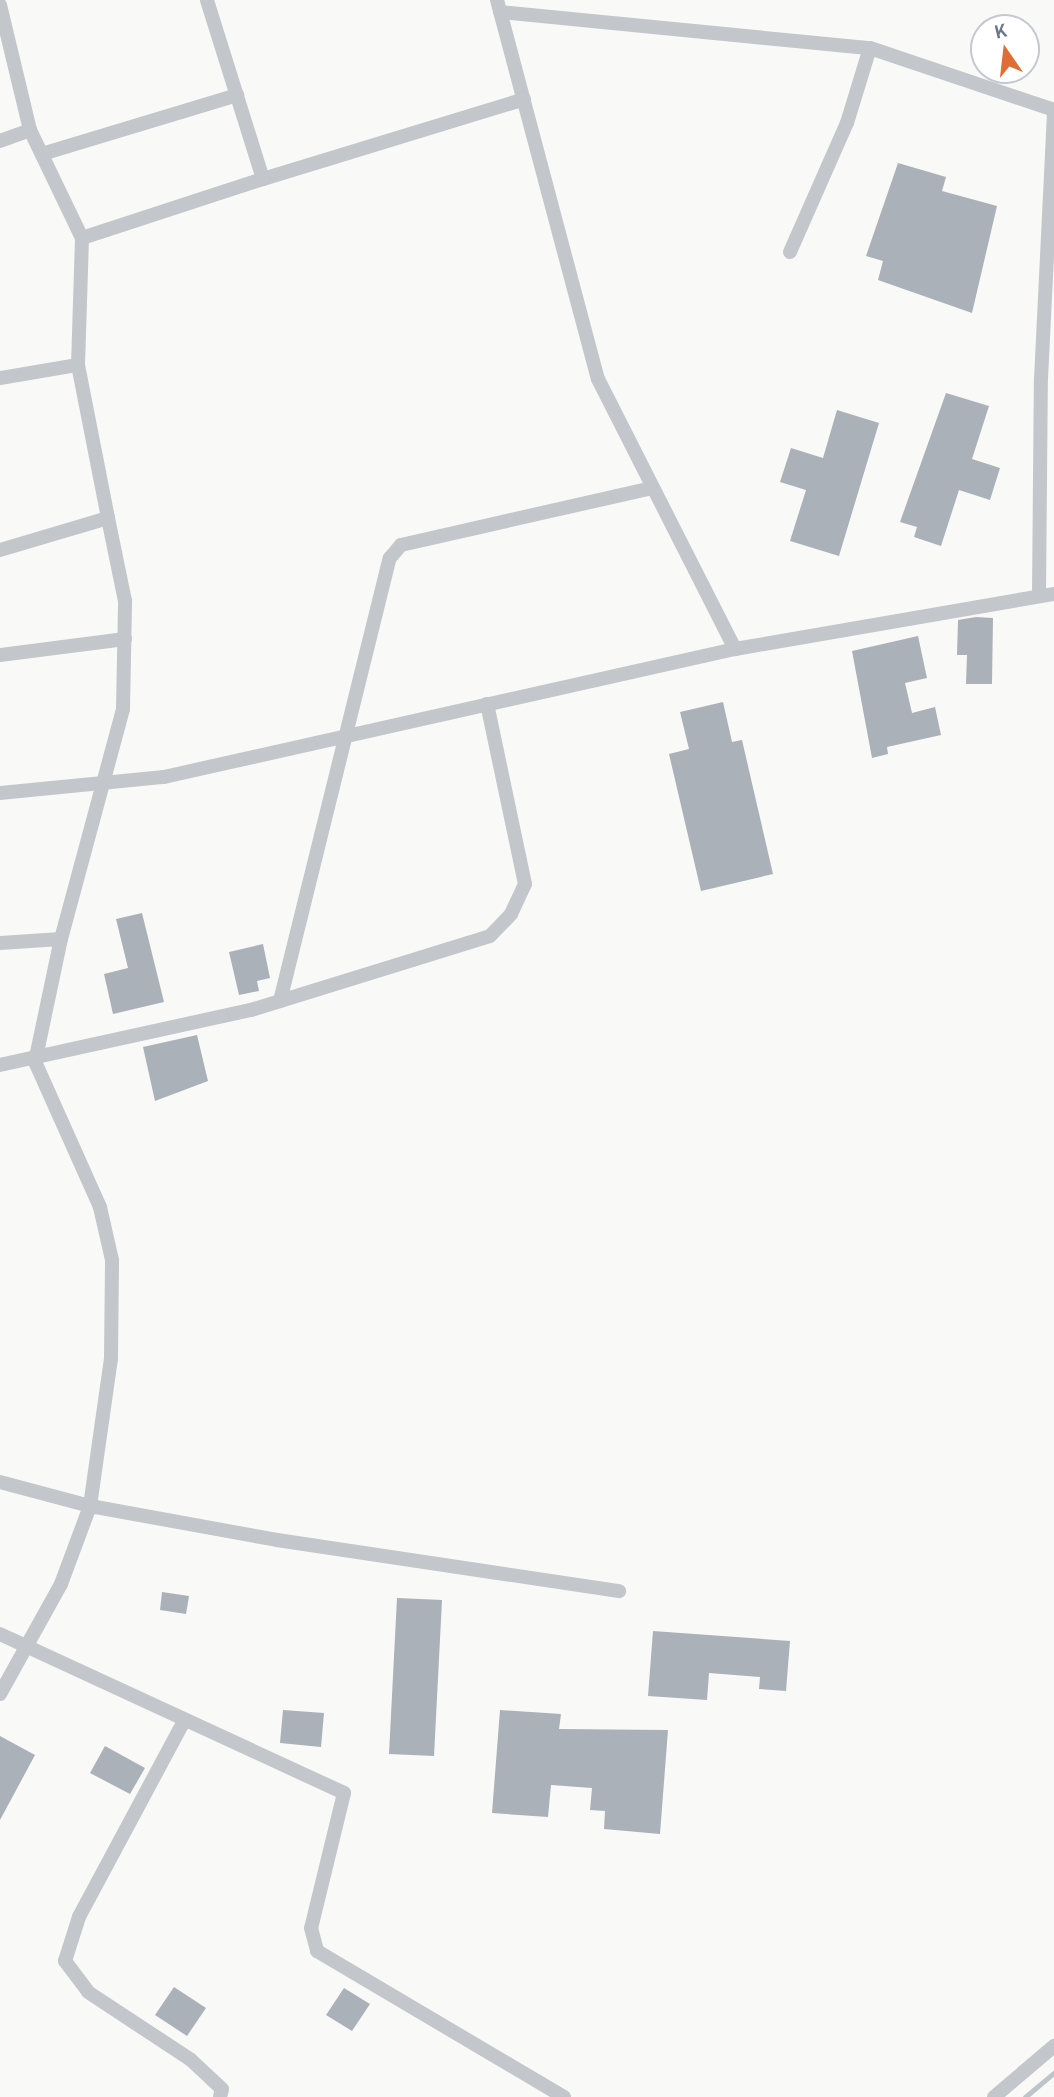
<!DOCTYPE html>
<style>
body{margin:0}
#map{position:relative;width:1054px;height:2097px;overflow:hidden;background:#f9f9f7;font-family:"Archivo Narrow",sans-serif}
div>[style]{position:absolute}
[style*='--x']{left:calc(var(--x)*1px);top:calc(var(--y)*1px);width:calc(var(--w)*1px);rotate:calc(var(--a)*1deg)}
.stream>*{height:5px;margin:-2.5px;padding:0 2.5px;transform-origin:2.5px;border-radius:2.5px;background:#bdc5cb}
.building>*{inset:0;background:#aab1b8}
.street>*{height:14px;margin:-7px;padding:0 7px;transform-origin:7px;border-radius:7px;background:#c3c6ca}
span{translate:-50% -50%;white-space:nowrap;text-align:center;line-height:1.15;-webkit-text-stroke:7px #fff;paint-order:stroke}
.north{position:absolute;left:970px;top:14px;width:70px;height:70px;box-sizing:border-box;background:#fff;border:2px solid #c3c9cf;border-radius:50%;rotate:346deg;font-size:19px;font-weight:700;line-height:28px;text-align:center;color:#6a7787}
.north::after{content:'';display:block;margin:auto;width:24px;height:32px;background:#dc6f34;clip-path:polygon(50% 0,100% 100%,50% 72%,0 100%)}
</style>
<div id="map">
<div class="stream">
<i style="--x:1025;--y:2097;--w:38;--a:-40"></i>
</div>
<div class="building">
<i style="clip-path:polygon(898px 163px,946px 177px,942px 191px,997px 206px,972px 313px,878px 280px,883px 261px,866px 256px)"></i>
<i style="clip-path:polygon(946px 393px,989px 406px,972px 459px,1000px 468px,990px 500px,959px 490px,941px 546px,914px 537px,917px 527px,900px 522px)"></i>
<i style="clip-path:polygon(837px 410px,879px 423px,839px 556px,790px 541px,806px 490px,780px 482px,791px 448px,823px 458px)"></i>
<i style="clip-path:polygon(976px 617px,993px 618px,992px 684px,966px 684px,967px 655px,957px 655px,958px 620px)"></i>
<i style="clip-path:polygon(918px 636px,927px 678px,905px 683px,912px 713px,935px 707px,941px 735px,887px 747px,888px 754px,872px 758px,852px 651px)"></i>
<i style="clip-path:polygon(723px 702px,732px 742px,742px 740px,773px 874px,701px 891px,669px 754px,689px 749px,680px 712px)"></i>
<i style="clip-path:polygon(142px 913px,164px 1002px,113px 1014px,104px 974px,128px 968px,116px 919px)"></i>
<i style="clip-path:polygon(263px 944px,270px 978px,257px 981px,259px 991px,239px 995px,229px 952px)"></i>
<i style="clip-path:polygon(197px 1035px,208px 1081px,155px 1101px,143px 1047px)"></i>
<i style="clip-path:polygon(162px 1592px,189px 1596px,186px 1614px,160px 1610px)"></i>
<i style="clip-path:polygon(397px 1598px,442px 1600px,434px 1756px,389px 1754px)"></i>
<i style="clip-path:polygon(653px 1631px,790px 1641px,786px 1691px,759px 1689px,760px 1677px,709px 1673px,707px 1700px,648px 1696px)"></i>
<i style="clip-path:polygon(283px 1710px,324px 1713px,321px 1747px,280px 1743px)"></i>
<i style="clip-path:polygon(500px 1710px,561px 1714px,559px 1729px,668px 1730px,660px 1834px,604px 1829px,605px 1811px,590px 1810px,592px 1788px,551px 1785px,548px 1817px,492px 1813px)"></i>
<i style="clip-path:polygon(0 1736px,35px 1755px,0 1820px)"></i>
<i style="clip-path:polygon(105px 1746px,145px 1768px,130px 1794px,90px 1773px)"></i>
<i style="clip-path:polygon(174px 1987px,206px 2008px,187px 2036px,155px 2015px)"></i>
<i style="clip-path:polygon(344px 1988px,370px 2004px,352px 2031px,326px 2015px)"></i>
</div>
<div class="street">
<i style="--x:497;--y:0;--w:392;--a:75.1"></i>
<i style="--x:598;--y:379;--w:303;--a:63.1"></i>
<i style="--x:0;--y:5;--w:129;--a:76.5"></i>
<i style="--x:30;--y:130;--w:120;--a:64.3"></i>
<i style="--x:82;--y:238;--w:127;--a:91.8"></i>
<i style="--x:78;--y:365;--w:156;--a:78.9"></i>
<i style="--x:108;--y:518;--w:113;--a:163.5"></i>
<i style="--x:500;--y:12;--w:372;--a:5.6"></i>
<i style="--x:870;--y:48;--w:194;--a:18.6"></i>
<i style="--x:0;--y:141;--w:32;--a:-20"></i>
<i style="--x:42;--y:154;--w:204;--a:-16.8"></i>
<i style="--x:263;--y:179;--w:273;--a:-17"></i>
<i style="--x:82;--y:238;--w:190;--a:-18.1"></i>
<i style="--x:263;--y:179;--w:188;--a:-107.4"></i>
<i style="--x:790;--y:252;--w:141;--a:-66.2"></i>
<i style="--x:847;--y:123;--w:78;--a:-73"></i>
<i style="--x:0;--y:378;--w:79;--a:-9.5"></i>
<i style="--x:1039;--y:594;--w:215;--a:-89.5"></i>
<i style="--x:1041;--y:379;--w:269;--a:-87.2"></i>
<i style="--x:0;--y:655;--w:126;--a:-7.3"></i>
<i style="--x:0;--y:793;--w:165;--a:-5.6"></i>
<i style="--x:164;--y:777;--w:585;--a:-12.64"></i>
<i style="--x:735;--y:649;--w:324;--a:-9.8"></i>
<i style="--x:0;--y:943;--w:61;--a:-3.8"></i>
<i style="--x:280;--y:1001;--w:456;--a:-76.1"></i>
<i style="--x:390;--y:558;--w:17;--a:-50"></i>
<i style="--x:401;--y:545;--w:257;--a:-12.8"></i>
<i style="--x:0;--y:1065;--w:257;--a:-12.4"></i>
<i style="--x:251;--y:1010;--w:250;--a:-17.2"></i>
<i style="--x:490;--y:936;--w:30;--a:-46"></i>
<i style="--x:511;--y:914;--w:33;--a:-65"></i>
<i style="--x:525;--y:884;--w:184;--a:-101.9"></i>
<i style="--x:0;--y:1482;--w:93;--a:14.9"></i>
<i style="--x:90;--y:1506;--w:190;--a:10.3"></i>
<i style="--x:277;--y:1540;--w:346;--a:8.5"></i>
<i style="--x:0;--y:1634;--w:379;--a:24.8"></i>
<i style="--x:344;--y:1793;--w:139;--a:103.7"></i>
<i style="--x:311;--y:1928;--w:24;--a:75"></i>
<i style="--x:317;--y:1951;--w:287;--a:30.6"></i>
<i style="--x:0;--y:1694;--w:126;--a:-61"></i>
<i style="--x:61;--y:1584;--w:83;--a:-69.6"></i>
<i style="--x:90;--y:1506;--w:148;--a:-81.9"></i>
<i style="--x:111;--y:1359;--w:99;--a:-89.4"></i>
<i style="--x:112;--y:1260;--w:54;--a:-102.8"></i>
<i style="--x:100;--y:1207;--w:159;--a:-114.1"></i>
<i style="--x:35;--y:1062;--w:126;--a:-78.1"></i>
<i style="--x:61;--y:939;--w:238;--a:-74.9"></i>
<i style="--x:123;--y:709;--w:108;--a:-88.9"></i>
<i style="--x:125;--y:601;--w:85;--a:-101.6"></i>
<i style="--x:184;--y:1721;--w:222;--a:118.2"></i>
<i style="--x:79;--y:1917;--w:46;--a:107.7"></i>
<i style="--x:65;--y:1961;--w:39;--a:53"></i>
<i style="--x:88;--y:1992;--w:123;--a:33.4"></i>
<i style="--x:191;--y:2060;--w:42;--a:43.1"></i>
<i style="--x:222;--y:2089;--w:8;--a:104"></i>
<i style="--x:994;--y:2097;--w:79;--a:-40.4"></i>
</div>
<div class="north">K</div>
</div>
